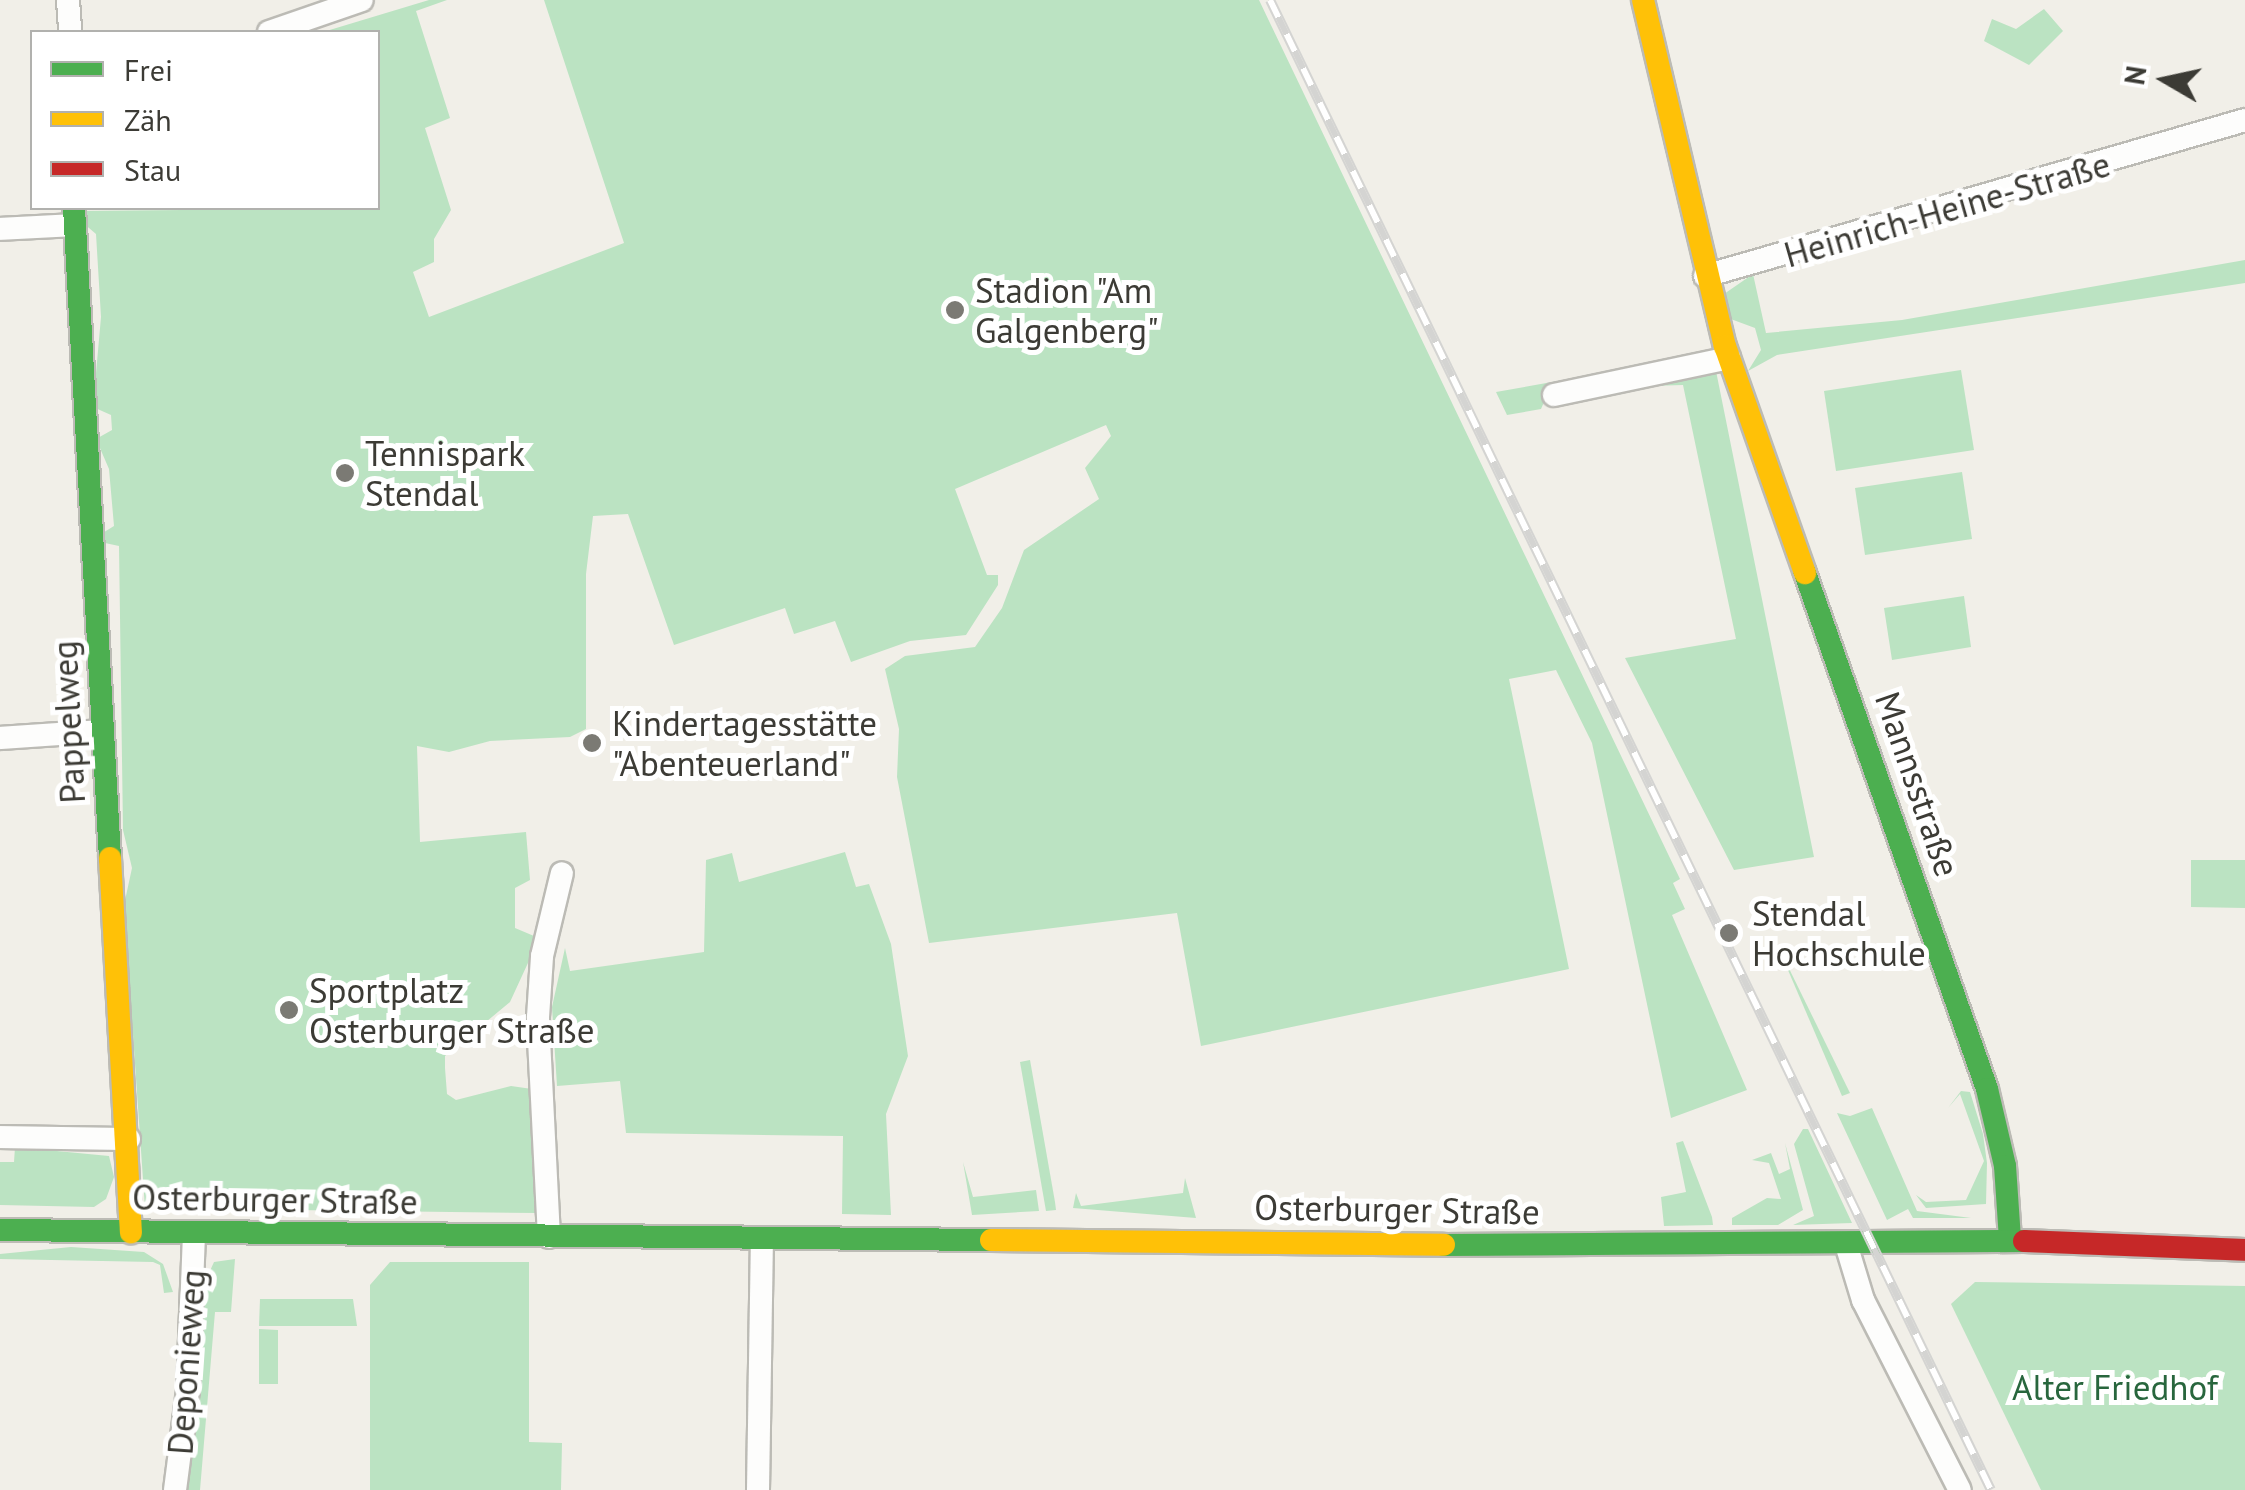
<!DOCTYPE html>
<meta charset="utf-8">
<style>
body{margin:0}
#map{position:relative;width:2245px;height:1490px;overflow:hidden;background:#f1efe8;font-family:"PT Sans",sans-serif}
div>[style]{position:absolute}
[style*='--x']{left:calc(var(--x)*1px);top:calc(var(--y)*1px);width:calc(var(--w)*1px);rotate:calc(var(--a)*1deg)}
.green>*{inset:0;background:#bbe3c2}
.roads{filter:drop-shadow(2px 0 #bcbbb5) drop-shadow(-2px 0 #bcbbb5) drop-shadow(0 2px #bcbbb5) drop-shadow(0 -2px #bcbbb5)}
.street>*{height:22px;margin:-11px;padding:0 11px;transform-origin:11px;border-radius:11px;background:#fdfdfc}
.fast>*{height:22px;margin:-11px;padding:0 11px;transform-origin:11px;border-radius:11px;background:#4caf50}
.slow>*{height:22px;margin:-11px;padding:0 11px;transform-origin:11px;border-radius:11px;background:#ffc107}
.jam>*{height:22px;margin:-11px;padding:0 11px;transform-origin:11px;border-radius:11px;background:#c62828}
.rail>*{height:10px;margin-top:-5px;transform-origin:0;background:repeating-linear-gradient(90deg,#fff 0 19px,#d4d4d2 0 38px);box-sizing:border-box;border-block:2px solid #d4d4d2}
.dots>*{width:28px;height:28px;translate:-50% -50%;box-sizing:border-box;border:5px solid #fff;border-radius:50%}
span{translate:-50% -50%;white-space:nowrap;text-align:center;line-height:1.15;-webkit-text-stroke:10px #fff;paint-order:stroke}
.street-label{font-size:35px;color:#3c3b35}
.poi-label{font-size:35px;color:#3c3b35}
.left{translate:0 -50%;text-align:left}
.park-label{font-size:35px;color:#28663d}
.legend{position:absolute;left:30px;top:30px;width:350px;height:180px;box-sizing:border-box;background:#fff;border:2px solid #b1b1ae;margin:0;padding:12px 18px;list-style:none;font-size:30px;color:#3c3b35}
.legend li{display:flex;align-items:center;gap:20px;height:50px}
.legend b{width:50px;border:2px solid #b1b1ae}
.north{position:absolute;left:2115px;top:30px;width:100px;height:100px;-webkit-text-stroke:8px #fff;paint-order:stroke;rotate:279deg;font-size:28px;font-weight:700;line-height:40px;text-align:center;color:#3c3b35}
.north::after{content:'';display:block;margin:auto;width:35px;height:45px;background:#3c3b35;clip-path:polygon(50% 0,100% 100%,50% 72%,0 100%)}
</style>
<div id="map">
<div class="green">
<i style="clip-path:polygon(429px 0,447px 0,416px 11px,450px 118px,425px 128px,451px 210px,434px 239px,434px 262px,413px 272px,429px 317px,624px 243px,544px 0,1259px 0,1680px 879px,1673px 883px,1685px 909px,1672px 915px,1747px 1090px,1671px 1118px,1592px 743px,1556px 670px,1509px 679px,1569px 969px,1201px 1046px,1177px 913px,929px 943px,897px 777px,899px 729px,885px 669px,905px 656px,975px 647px,1002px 608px,1024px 550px,1099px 499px,1085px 468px,1111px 436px,1106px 425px,955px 489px,987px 575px,998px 575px,998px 585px,966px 635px,910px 641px,851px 662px,835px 621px,794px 634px,785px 608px,674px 645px,628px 514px,593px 516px,586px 574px,586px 729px,570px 737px,490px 741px,449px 752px,417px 746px,420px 842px,526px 832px,530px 880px,515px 888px,515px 928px,534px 936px,533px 952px,510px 1002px,445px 1056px,445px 1068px,447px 1094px,456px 1100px,511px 1086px,532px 1089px,537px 1213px,145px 1208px,124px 905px,132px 868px,123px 830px,119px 546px,105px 543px,101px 534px,114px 526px,109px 469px,96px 439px,112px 430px,111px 415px,93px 407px,101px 317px,96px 234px,82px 222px,82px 211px,378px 208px,378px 32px,323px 32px)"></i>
<i style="clip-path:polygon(2044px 9px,2063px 31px,2029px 65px,1984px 41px,1992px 19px,2016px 29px)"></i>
<i style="clip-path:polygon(2245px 260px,2245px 283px,1777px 355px,1748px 371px,1761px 350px,1755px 328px,1728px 318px,1724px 294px,1753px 274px,1766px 333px,1902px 320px)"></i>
<i style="clip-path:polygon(1619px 370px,1547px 395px,1541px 409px,1507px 415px,1496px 392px)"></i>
<i style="clip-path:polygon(1961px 370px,1974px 450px,1836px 471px,1824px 391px)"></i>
<i style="clip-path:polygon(1716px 371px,1814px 857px,1734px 870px,1625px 658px,1736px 639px,1683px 385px,1649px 386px)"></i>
<i style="clip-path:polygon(1962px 472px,1972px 539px,1865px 555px,1855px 488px)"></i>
<i style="clip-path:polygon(1964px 596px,1971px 647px,1892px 660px,1884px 608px)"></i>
<i style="clip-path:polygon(845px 852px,856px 887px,869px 884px,891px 944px,908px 1056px,886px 1114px,891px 1215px,842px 1214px,843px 1136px,626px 1133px,620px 1081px,557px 1086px,552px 1007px,565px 948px,570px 971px,704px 952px,706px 860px,732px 853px,739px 882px)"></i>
<i style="clip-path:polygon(2191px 860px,2245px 860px,2245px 908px,2191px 907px)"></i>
<i style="clip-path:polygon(1776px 942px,1850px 1093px,1842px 1096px)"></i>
<i style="clip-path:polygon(1030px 1060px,1055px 1202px,1056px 1210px,1046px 1211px,1020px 1062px)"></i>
<i style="clip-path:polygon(1961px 1091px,1970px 1092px,1983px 1134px,1987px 1163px,1986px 1204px,1926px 1208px,1916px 1195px,1926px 1202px,1966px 1200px,1984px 1161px,1960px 1094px,1948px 1108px)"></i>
<i style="clip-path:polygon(1872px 1108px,1917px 1211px,1971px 1218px,1913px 1218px,1908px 1209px,1887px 1220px,1837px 1113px,1850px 1116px)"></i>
<i style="clip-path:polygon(1803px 1129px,1808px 1129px,1852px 1223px,1793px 1225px,1814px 1216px,1794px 1144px)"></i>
<i style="clip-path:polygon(1683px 1141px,1712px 1217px,1713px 1225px,1664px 1226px,1661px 1197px,1686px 1192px,1676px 1143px)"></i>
<i style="clip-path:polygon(1785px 1143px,1803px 1210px,1778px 1225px,1732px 1225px,1732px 1218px,1767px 1198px,1781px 1199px,1769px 1163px,1752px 1160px,1771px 1153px,1779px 1174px,1790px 1169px)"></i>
<i style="clip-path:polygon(15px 1147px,109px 1156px,114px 1177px,106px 1199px,94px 1207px,0 1205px,0 1162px,14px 1162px)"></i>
<i style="clip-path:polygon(963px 1162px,973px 1197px,1036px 1190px,1039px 1211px,972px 1215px)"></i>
<i style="clip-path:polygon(1185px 1178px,1196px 1218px,1073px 1208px,1076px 1193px,1081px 1206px,1183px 1193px)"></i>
<i style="clip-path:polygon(71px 1247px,144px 1252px,163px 1264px,173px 1292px,164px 1293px,160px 1265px,153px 1262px,0 1259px,0 1254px)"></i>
<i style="clip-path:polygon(235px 1259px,231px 1312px,215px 1312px,200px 1490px,187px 1490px,204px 1284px,214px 1262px)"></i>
<i style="clip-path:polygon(390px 1262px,529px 1262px,529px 1442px,562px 1443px,561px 1490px,370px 1490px,370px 1285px)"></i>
<i style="clip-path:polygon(1975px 1282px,2245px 1286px,2245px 1490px,2041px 1490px,1951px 1304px)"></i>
<i style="clip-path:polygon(260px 1299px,353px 1299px,357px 1326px,259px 1326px)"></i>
<i style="clip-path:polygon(259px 1329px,278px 1330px,278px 1384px,259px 1384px)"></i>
</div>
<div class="roads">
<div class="street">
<i style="--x:68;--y:0;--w:32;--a:86"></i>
<i style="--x:269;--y:32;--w:98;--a:-19"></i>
<i style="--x:0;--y:229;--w:74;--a:-3.1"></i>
<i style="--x:1705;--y:276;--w:562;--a:-16.11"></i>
<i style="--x:1554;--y:395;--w:179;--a:-11.9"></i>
<i style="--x:0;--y:738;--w:103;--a:-3.9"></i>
<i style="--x:0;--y:1137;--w:129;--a:0.9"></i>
<i style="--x:549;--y:1237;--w:220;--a:-92.9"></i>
<i style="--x:538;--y:1017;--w:61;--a:-86.2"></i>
<i style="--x:542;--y:956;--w:85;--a:-76.5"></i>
<i style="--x:1846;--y:1244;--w:59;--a:73.1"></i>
<i style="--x:1863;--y:1300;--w:213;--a:63"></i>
<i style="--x:175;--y:1490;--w:101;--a:-82.6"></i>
<i style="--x:188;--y:1390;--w:157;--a:-87.8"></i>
<i style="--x:758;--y:1490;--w:251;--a:-89.1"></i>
</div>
<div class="fast">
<i style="--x:74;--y:208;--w:651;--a:86.83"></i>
<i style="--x:1805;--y:573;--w:547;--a:70.57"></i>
<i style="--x:1987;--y:1089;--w:79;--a:76.8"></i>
<i style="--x:2005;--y:1166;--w:74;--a:86.1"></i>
<i style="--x:0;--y:1230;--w:991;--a:0.58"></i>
<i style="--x:1444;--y:1245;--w:580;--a:-0.4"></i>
</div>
<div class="slow">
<i style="--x:1643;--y:0;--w:356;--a:76.7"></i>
<i style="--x:1725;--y:346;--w:241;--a:70.6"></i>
<i style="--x:110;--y:858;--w:375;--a:86.8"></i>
<i style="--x:991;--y:1240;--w:453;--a:0.6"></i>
</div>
<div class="jam">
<i style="--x:2024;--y:1241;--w:221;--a:2.3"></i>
</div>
</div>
<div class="rail">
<i style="--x:1270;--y:0;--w:1655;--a:64.18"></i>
</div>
<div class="dots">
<i style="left:955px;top:310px;background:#7b7a74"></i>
<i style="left:345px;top:473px;background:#7b7a74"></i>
<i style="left:592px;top:743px;background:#7b7a74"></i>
<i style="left:1729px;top:933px;background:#7b7a74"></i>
<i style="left:289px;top:1010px;background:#7b7a74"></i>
</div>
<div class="street-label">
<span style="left:1947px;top:209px;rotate:-16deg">Heinrich-Heine-Straße</span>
<span style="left:68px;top:722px;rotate:-93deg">Pappelweg</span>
<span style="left:1918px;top:784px;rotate:71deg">Mannsstraße</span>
<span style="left:275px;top:1199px;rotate:1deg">Osterburger Straße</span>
<span style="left:1397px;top:1209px;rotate:1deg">Osterburger Straße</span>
<span style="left:186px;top:1362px;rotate:-86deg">Deponieweg</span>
</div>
<div class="poi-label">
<span class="left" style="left:975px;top:310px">Stadion "Am<br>Galgenberg"</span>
<span class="left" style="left:365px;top:473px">Tennispark<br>Stendal</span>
<span class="left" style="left:612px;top:743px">Kindertagesstätte<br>"Abenteuerland"</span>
<span class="left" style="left:1752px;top:933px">Stendal<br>Hochschule</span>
<span class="left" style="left:309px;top:1010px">Sportplatz<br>Osterburger Straße</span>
</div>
<div class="park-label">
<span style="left:2115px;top:1387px">Alter Friedhof</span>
</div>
<ul class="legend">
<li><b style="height:12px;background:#4caf50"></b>Frei</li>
<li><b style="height:12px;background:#ffc107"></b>Zäh</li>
<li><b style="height:12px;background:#c62828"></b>Stau</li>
</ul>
<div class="north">N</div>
</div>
